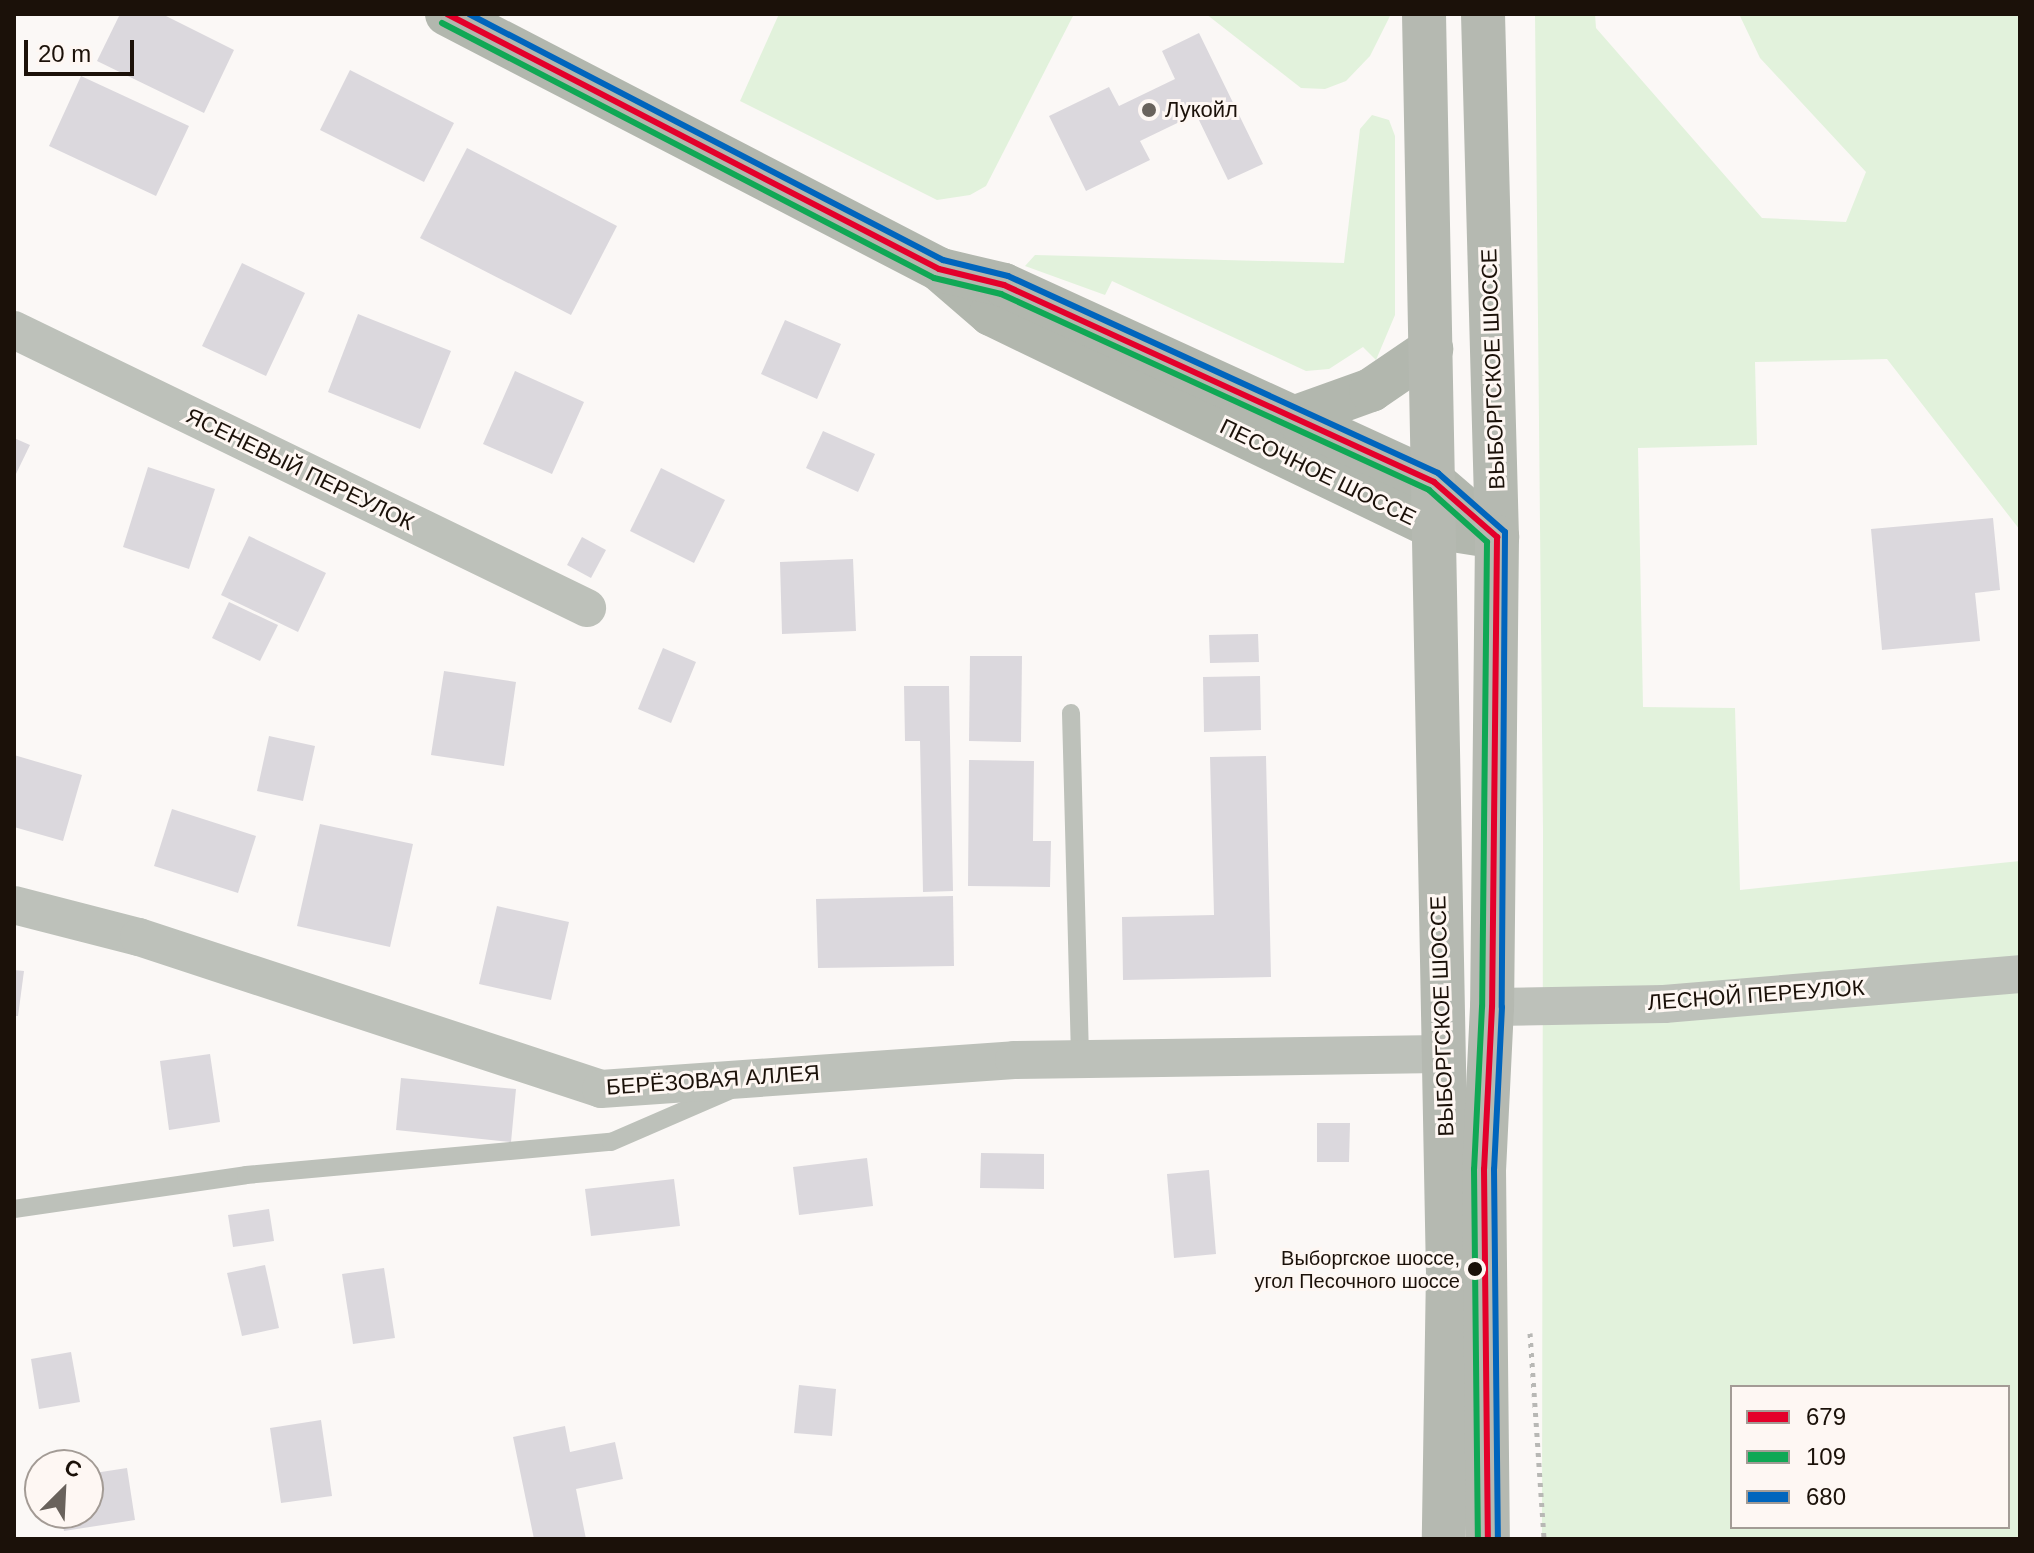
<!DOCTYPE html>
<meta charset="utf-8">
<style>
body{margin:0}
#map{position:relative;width:2034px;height:1553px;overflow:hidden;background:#fbf8f6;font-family:Helvetica,sans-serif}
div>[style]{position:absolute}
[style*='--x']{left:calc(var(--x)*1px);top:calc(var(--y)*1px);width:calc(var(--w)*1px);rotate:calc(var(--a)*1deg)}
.green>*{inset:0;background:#e2f2dc}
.building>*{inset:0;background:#dbd8dd}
.path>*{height:5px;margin-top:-2.5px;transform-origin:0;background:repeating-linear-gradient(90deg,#b8b8b5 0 4px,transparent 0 10px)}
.service>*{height:18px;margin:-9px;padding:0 9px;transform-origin:9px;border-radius:9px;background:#bdc1ba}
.minor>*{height:38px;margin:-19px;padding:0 19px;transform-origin:19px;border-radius:19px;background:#bdc1ba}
.secondary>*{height:44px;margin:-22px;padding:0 22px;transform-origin:22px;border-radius:22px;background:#b2b7ae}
.primary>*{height:44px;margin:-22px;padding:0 22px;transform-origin:22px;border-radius:22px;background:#b5b9b1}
.bus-1>*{height:6px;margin:-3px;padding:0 3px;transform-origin:3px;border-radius:3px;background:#e4002b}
.bus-2>*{height:6px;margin:-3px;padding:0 3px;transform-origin:3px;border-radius:3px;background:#10a855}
.bus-3>*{height:6px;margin:-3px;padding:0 3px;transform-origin:3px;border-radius:3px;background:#0065bd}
.dots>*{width:22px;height:22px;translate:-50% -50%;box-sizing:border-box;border:4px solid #fef7f3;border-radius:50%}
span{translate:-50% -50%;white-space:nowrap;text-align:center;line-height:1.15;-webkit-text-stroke:6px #fef7f3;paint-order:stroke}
.bus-label{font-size:20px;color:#1b1109}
.right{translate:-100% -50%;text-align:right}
.poi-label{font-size:22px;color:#1b1109}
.left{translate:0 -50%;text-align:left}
.street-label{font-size:22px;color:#1b1109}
.frame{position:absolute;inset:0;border:16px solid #1b1109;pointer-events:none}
.legend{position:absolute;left:1730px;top:1385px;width:280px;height:144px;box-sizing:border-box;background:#fef7f3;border:2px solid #a39b95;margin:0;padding:10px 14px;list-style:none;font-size:24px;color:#1b1109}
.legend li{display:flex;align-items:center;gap:16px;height:40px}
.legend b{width:40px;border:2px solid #a39b95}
.north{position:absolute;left:24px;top:1449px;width:80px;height:80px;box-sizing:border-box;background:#fef7f3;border:2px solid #a39b95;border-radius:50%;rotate:24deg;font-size:22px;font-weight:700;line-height:32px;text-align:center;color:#1b1109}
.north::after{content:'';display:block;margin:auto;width:28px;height:36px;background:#69625c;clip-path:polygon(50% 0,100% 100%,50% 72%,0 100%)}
.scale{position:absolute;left:24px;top:40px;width:110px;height:36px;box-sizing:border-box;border:4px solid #1b1109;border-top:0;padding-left:10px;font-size:24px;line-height:28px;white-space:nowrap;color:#1b1109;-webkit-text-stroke:6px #fef7f3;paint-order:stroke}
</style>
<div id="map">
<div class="green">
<i style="clip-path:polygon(779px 14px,1074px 14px,986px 186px,970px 195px,937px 200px,740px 101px)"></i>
<i style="clip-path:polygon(1206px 14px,1391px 14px,1370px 56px,1346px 81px,1325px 89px,1301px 88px)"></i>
<i style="clip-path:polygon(evenodd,1535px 14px,1595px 14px,1596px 28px,1762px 218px,1846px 222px,1866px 172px,1760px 58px,1739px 14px,2020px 14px,2020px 530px,1887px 359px,1755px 362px,1757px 445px,1638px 448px,1643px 707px,1735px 708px,1740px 890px,2020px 861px,2020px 1539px,1542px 1539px,1543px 832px,1535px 14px,1732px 1387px,2008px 1387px,2008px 1527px,1732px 1527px,1732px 1387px)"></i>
<i style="clip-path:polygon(1372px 115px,1389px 120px,1395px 136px,1395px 315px,1376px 360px,1363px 347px,1329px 369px,1306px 371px,1112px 281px,1105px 295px,1025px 266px,1035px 255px,1344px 263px,1360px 129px)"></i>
</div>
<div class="building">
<i style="clip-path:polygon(120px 14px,162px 14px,234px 50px,204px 113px,97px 61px)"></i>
<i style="clip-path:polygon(1199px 33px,1263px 164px,1228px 180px,1196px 114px,1140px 141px,1150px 160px,1086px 191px,1049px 116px,1109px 87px,1119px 106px,1175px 79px,1162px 51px)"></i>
<i style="clip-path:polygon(350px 70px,454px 123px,424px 182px,320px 130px)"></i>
<i style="clip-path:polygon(81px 76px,189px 126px,156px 196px,49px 146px)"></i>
<i style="clip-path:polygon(467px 148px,617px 226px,571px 315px,420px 238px)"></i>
<i style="clip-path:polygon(242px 263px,305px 293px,266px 376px,202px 346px)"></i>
<i style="clip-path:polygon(358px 314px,451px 351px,420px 429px,328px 392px)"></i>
<i style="clip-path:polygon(785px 320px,841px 344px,817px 399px,761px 374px)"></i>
<i style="clip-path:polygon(515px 371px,584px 402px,552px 474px,483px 444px)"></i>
<i style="clip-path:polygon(823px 431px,875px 454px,858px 492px,806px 468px)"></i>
<i style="clip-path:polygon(14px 438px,30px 445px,14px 478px)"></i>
<i style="clip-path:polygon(148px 467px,215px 489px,189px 569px,123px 547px)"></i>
<i style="clip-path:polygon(661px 468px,725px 500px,694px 563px,630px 531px)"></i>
<i style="clip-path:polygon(1993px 518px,2000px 590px,1975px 593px,1980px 641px,1882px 650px,1871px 529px)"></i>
<i style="clip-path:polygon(249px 536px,326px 573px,298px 632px,221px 595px)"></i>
<i style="clip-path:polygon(582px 537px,606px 550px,591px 578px,567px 565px)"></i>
<i style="clip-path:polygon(853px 559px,856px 631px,782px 634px,780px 562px)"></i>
<i style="clip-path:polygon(229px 602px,278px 625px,260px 661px,212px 638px)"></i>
<i style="clip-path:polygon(1258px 634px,1259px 662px,1210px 663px,1209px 635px)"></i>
<i style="clip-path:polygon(663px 648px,696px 662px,671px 723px,638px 709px)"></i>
<i style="clip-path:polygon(970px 656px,1022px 656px,1021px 742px,969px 741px)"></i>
<i style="clip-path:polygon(444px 671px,516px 682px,504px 766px,431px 755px)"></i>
<i style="clip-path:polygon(1260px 676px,1261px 730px,1204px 732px,1203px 677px)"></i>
<i style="clip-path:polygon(904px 686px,949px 686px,953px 891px,923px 892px,920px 741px,905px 741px)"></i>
<i style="clip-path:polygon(269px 736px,315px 746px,303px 801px,257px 791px)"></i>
<i style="clip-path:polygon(14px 755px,82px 775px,63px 841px,14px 827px)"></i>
<i style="clip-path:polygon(1266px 756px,1271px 977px,1123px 980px,1122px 917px,1214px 915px,1210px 757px)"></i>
<i style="clip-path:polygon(969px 760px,1034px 761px,1033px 841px,1051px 841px,1050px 887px,968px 886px)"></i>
<i style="clip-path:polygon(172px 809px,256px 836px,238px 893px,154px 866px)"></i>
<i style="clip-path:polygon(320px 824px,413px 844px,390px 947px,297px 926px)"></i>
<i style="clip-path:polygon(953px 896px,954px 966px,818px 968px,816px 899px)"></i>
<i style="clip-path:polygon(497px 906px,569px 922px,551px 1000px,479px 984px)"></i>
<i style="clip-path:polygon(14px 970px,24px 971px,18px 1016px,14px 1016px)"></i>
<i style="clip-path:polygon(210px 1054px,220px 1122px,169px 1130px,160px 1061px)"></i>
<i style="clip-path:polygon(401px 1078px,516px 1089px,511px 1142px,396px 1130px)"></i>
<i style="clip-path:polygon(1317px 1123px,1350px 1123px,1349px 1162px,1317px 1162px)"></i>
<i style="clip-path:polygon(981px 1153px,1044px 1154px,1044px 1189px,980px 1188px)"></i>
<i style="clip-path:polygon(867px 1158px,873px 1206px,799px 1215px,793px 1167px)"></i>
<i style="clip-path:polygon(1209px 1170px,1216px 1254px,1174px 1258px,1167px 1174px)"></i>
<i style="clip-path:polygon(674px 1179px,680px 1226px,591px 1236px,585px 1189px)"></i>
<i style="clip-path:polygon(269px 1209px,274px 1241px,233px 1247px,228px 1215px)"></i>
<i style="clip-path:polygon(265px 1265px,279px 1328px,242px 1336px,227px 1273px)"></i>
<i style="clip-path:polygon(384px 1268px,395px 1338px,353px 1344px,342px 1274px)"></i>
<i style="clip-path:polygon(71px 1352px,80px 1402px,39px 1409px,31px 1359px)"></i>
<i style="clip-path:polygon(799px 1385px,836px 1389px,832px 1436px,794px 1433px)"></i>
<i style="clip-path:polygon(321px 1420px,332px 1496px,281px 1503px,270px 1428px)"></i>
<i style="clip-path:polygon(565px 1426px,570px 1452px,615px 1442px,623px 1479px,576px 1489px,586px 1539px,534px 1539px,513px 1437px)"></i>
<i style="clip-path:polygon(127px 1468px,135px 1520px,64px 1531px,61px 1513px,88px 1513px,88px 1474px)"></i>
</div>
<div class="path">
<i style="--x:1530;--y:1333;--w:206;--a:86.1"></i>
</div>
<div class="service">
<i style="--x:1071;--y:713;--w:346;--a:88.5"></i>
<i style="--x:14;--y:1209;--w:234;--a:-8.3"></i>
<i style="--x:246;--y:1175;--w:366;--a:-5.2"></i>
<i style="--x:611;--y:1142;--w:129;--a:-23.4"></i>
</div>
<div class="minor">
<i style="--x:14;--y:330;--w:637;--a:25.88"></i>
<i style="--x:14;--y:905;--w:129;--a:14.4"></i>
<i style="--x:139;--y:937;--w:486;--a:18.2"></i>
<i style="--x:601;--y:1089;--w:414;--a:-4"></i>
<i style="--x:1014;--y:1060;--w:426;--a:-0.8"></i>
<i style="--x:1492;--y:1007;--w:172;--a:-1"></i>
<i style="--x:1664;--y:1004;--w:357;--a:-4.8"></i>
</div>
<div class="secondary">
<i style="--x:447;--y:14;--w:554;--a:27.4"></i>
<i style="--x:939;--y:269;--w:69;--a:40.9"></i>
<i style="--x:991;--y:314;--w:492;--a:25.7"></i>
<i style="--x:1434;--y:527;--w:64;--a:9"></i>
<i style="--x:945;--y:271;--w:61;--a:13.3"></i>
<i style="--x:1004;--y:285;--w:473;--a:24.6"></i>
<i style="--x:1434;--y:482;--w:33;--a:41"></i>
<i style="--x:1296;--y:417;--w:80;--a:-19.8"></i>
<i style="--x:1371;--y:390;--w:73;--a:-34.3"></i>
</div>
<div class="primary">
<i style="--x:1424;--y:14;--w:1256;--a:88.91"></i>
<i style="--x:1448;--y:1270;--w:269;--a:90.9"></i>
<i style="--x:1483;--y:14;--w:523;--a:88.47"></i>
<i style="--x:1497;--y:537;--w:470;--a:90.6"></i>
<i style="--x:1492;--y:1007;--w:162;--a:92.8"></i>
<i style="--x:1484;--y:1169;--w:370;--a:89.4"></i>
</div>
<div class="bus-1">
<i style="--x:447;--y:14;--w:554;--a:27.4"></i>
<i style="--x:939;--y:269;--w:67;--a:13.8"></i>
<i style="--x:1004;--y:285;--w:473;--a:24.6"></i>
<i style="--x:1434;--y:482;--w:84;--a:41.1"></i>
<i style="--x:1497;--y:537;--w:470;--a:90.6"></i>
<i style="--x:1492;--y:1007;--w:162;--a:92.8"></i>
<i style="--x:1484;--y:1169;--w:370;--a:89.4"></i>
</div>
<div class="bus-2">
<i style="--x:442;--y:23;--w:554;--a:27.4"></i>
<i style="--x:934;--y:278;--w:69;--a:13.4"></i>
<i style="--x:1001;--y:294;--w:471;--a:24.6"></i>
<i style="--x:1429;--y:490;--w:78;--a:41.9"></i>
<i style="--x:1487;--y:542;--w:465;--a:90.6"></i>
<i style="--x:1482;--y:1007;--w:162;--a:92.8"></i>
<i style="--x:1474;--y:1169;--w:370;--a:89.4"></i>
</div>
<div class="bus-3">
<i style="--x:469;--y:14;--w:534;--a:27.43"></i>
<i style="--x:943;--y:260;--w:67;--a:13.8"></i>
<i style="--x:1008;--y:276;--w:473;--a:24.6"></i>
<i style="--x:1438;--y:473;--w:89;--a:41.4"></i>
<i style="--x:1505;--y:532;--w:475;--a:90.4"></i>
<i style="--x:1502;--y:1007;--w:162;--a:92.8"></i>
<i style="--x:1494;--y:1169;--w:370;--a:89.4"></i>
</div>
<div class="dots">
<i style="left:1149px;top:110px;background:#69625c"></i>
<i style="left:1475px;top:1269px;background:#1b1109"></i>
</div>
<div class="bus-label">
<span class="right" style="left:1460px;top:1270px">Выборгское шоссе,<br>угол Песочного шоссе</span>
</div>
<div class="poi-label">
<span class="left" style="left:1165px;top:110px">Лукойл</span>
</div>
<div class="street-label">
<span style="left:1493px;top:369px;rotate:-92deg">ВЫБОРГСКОЕ ШОССЕ</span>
<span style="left:300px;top:469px;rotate:26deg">ЯСЕНЕВЫЙ ПЕРЕУЛОК</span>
<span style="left:1318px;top:472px;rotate:26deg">ПЕСОЧНОЕ ШОССЕ</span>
<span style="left:1756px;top:995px;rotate:-4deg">ЛЕСНОЙ ПЕРЕУЛОК</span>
<span style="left:1442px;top:1016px;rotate:-92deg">ВЫБОРГСКОЕ ШОССЕ</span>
<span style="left:713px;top:1080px;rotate:-4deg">БЕРЁЗОВАЯ АЛЛЕЯ</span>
</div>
<div class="frame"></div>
<ul class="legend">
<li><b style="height:10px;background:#e4002b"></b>679</li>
<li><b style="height:10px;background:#10a855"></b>109</li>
<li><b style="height:10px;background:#0065bd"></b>680</li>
</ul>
<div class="north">С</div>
<div class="scale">20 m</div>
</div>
